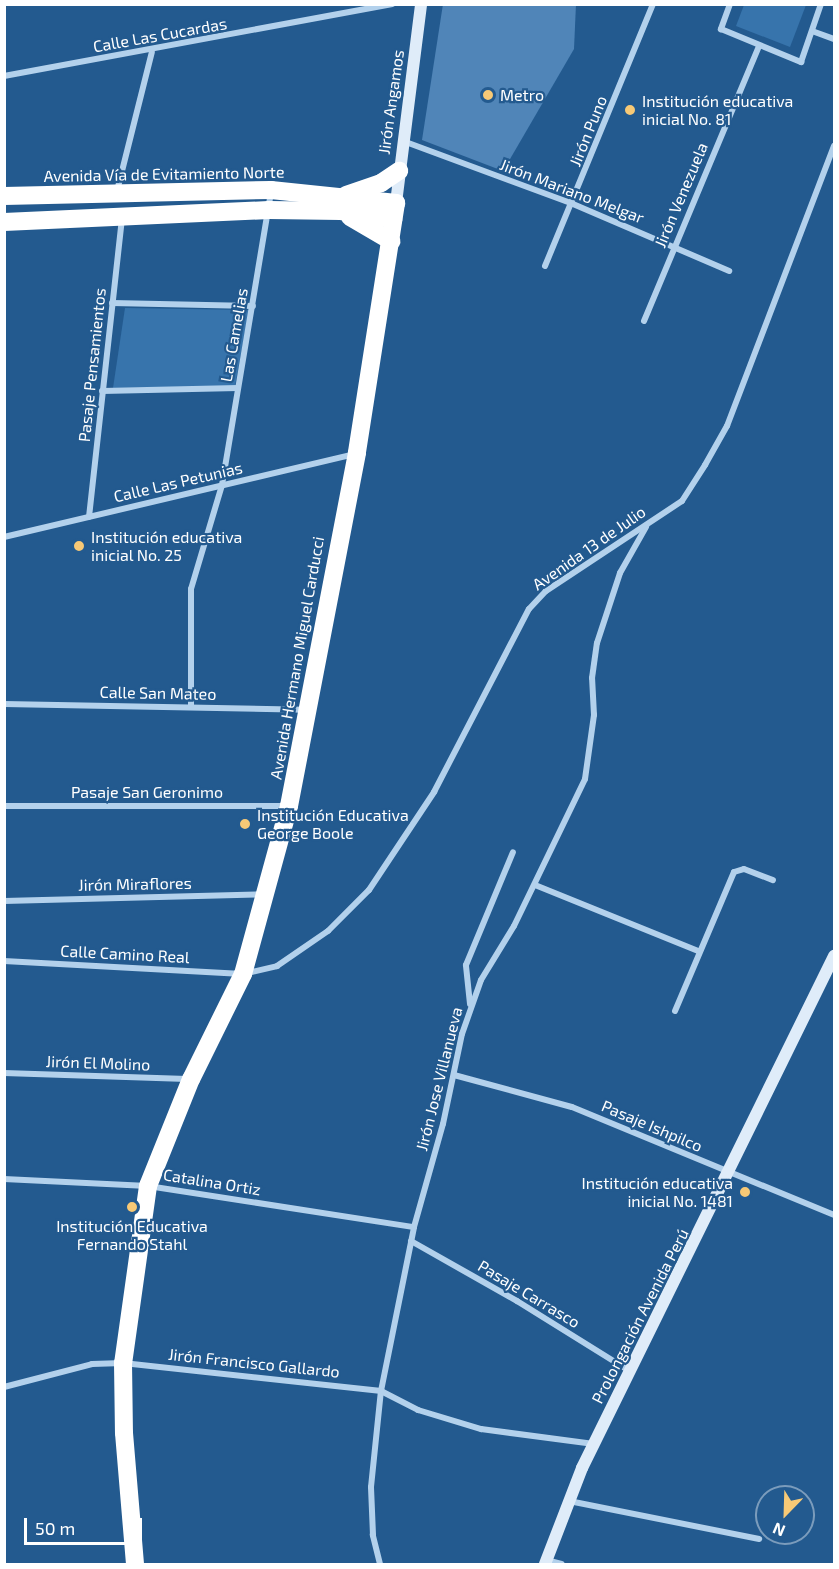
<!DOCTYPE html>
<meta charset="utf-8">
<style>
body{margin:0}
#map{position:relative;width:839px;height:1569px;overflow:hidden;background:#235a8f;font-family:"Exo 2",sans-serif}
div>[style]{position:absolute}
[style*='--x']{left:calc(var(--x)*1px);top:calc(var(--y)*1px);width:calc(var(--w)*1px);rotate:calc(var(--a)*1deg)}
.green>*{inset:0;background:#3774ac}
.building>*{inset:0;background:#5085b8}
.street>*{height:6px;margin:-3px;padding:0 3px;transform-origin:3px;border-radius:3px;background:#b3d1ec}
.secondary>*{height:12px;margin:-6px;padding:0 6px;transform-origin:6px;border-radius:6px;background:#dfecf9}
.highway>*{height:18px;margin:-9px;padding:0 9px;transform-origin:9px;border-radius:9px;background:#fff}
.dots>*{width:16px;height:16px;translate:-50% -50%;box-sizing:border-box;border:3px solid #235a8f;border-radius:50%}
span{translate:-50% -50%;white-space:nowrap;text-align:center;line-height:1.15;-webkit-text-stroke:4.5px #235a8f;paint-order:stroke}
.street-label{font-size:16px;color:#fff}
.poi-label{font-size:16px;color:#fff}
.left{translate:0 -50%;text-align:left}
.right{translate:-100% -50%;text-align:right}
.frame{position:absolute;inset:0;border:6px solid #fff;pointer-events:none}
.north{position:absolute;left:755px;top:1485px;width:60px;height:60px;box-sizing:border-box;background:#235a8f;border:2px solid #7b9cbc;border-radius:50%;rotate:203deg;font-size:16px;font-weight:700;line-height:24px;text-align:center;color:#fff}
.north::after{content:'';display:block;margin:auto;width:21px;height:27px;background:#f7c976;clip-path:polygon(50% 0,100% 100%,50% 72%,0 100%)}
.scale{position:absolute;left:24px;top:1518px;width:118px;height:27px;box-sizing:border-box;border:3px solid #fff;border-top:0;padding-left:8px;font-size:18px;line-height:21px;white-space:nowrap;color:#fff;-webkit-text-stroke:4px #235a8f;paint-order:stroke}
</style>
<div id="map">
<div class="green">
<i style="clip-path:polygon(744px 5px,806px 5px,790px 47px,736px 26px)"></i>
<i style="clip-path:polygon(125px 308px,249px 310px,235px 386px,113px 388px)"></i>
</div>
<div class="building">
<i style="clip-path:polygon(443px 4px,576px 4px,574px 49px,503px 171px,422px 140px)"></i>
</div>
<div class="street">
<i style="--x:730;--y:4;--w:27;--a:110"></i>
<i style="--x:721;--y:29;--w:87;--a:22.4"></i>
<i style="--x:801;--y:62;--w:61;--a:-71"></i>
<i style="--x:812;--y:31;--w:23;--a:20"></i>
<i style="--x:4;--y:76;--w:395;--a:-10.5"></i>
<i style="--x:403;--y:141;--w:181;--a:20.3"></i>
<i style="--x:573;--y:204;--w:170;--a:23.2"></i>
<i style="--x:117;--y:191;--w:143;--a:-75.9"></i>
<i style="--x:545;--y:266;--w:283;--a:-67.6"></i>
<i style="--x:112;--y:303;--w:141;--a:1.2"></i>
<i style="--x:644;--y:321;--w:298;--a:-67.3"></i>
<i style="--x:102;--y:391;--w:136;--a:-1.3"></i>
<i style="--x:89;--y:517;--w:300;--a:-83.7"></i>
<i style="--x:4;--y:537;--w:360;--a:-13.3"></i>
<i style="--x:4;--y:704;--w:300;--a:1.1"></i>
<i style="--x:191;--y:707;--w:118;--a:-90"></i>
<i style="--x:191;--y:589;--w:109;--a:-73.4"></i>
<i style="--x:222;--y:485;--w:298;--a:-80.5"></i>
<i style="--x:4;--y:806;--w:282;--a:0"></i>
<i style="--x:535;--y:885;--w:176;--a:22"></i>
<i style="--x:4;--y:901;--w:259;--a:-1.5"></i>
<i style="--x:4;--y:961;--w:239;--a:3.1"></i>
<i style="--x:243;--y:974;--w:35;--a:-13"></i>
<i style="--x:277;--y:966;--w:62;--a:-34.5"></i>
<i style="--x:328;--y:931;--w:58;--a:-45"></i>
<i style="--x:369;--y:890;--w:118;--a:-56.4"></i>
<i style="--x:434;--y:792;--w:206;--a:-62.6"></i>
<i style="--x:529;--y:609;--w:25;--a:-47"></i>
<i style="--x:546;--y:591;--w:163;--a:-33.5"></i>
<i style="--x:682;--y:501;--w:43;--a:-57.4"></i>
<i style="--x:705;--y:465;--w:45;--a:-60.6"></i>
<i style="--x:727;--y:426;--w:300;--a:-69.1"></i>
<i style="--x:470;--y:1004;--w:39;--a:-96"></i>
<i style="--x:466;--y:965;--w:122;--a:-67.4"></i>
<i style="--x:675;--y:1011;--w:151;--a:-67"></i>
<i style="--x:734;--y:872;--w:10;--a:-17"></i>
<i style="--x:744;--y:869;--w:31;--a:21"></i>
<i style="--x:4;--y:1073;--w:183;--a:1.9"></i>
<i style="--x:454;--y:1075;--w:122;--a:15.2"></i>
<i style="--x:572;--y:1107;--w:283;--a:22.4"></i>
<i style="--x:4;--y:1179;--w:144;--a:2.8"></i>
<i style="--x:148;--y:1186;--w:269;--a:8.8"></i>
<i style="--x:411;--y:1241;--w:122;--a:29.5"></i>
<i style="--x:517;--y:1301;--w:134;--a:31.9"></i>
<i style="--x:4;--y:1387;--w:91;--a:-14.6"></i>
<i style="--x:92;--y:1364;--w:31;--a:-2"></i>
<i style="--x:123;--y:1363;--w:260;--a:6.2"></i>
<i style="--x:381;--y:1391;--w:42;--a:27.2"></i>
<i style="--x:418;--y:1410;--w:66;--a:16.8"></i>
<i style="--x:481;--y:1429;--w:114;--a:7.6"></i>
<i style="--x:569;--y:1501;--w:194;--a:11.3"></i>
<i style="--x:546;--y:1560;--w:16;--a:14"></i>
<i style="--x:380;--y:1564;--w:30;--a:-104"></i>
<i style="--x:373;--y:1535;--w:48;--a:-92.4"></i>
<i style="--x:371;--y:1487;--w:97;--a:-84.1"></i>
<i style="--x:381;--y:1391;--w:167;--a:-78.6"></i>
<i style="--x:414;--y:1227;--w:107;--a:-74.3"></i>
<i style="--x:443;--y:1124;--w:92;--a:-78.1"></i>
<i style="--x:462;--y:1034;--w:57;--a:-70.6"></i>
<i style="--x:481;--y:980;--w:63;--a:-58.6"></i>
<i style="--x:514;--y:926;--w:163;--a:-64.2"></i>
<i style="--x:585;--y:779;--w:65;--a:-82"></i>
<i style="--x:594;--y:715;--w:37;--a:-93"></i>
<i style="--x:592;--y:678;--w:35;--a:-82"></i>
<i style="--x:597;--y:643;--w:74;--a:-71.8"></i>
<i style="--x:620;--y:573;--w:53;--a:-60.5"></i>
</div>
<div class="secondary">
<i style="--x:396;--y:203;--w:201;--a:-82.8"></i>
<i style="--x:545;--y:1564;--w:103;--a:-68.9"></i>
<i style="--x:582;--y:1468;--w:571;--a:-63.79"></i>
</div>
<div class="highway">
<i style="--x:346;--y:195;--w:37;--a:-19"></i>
<i style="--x:381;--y:183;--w:22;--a:-34"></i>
<i style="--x:4;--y:196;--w:267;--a:-1.3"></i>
<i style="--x:271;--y:190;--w:126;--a:5.9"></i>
<i style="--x:396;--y:203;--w:253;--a:98.9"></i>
<i style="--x:357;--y:453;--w:359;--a:100.9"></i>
<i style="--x:289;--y:806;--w:174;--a:105.3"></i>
<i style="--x:243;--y:974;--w:117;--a:116.3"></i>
<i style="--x:191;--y:1079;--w:115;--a:111.9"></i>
<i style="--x:148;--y:1186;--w:179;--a:98"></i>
<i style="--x:123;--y:1363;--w:70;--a:89.2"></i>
<i style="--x:124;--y:1433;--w:131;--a:85.2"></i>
<i style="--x:350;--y:217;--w:48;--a:30.3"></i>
<i style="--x:4;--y:222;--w:265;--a:-2.6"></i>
<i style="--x:269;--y:210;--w:72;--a:0.8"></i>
<i style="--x:341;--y:211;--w:53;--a:8.7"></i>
</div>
<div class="dots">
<i style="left:488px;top:95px;background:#f7c976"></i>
<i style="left:630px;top:110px;background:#f7c976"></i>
<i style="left:79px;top:546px;background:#f7c976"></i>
<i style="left:245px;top:824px;background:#f7c976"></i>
<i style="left:745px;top:1192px;background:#f7c976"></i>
<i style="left:132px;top:1207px;background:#f7c976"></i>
</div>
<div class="street-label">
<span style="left:160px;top:35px;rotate:-10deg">Calle Las Cucardas</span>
<span style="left:391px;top:102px;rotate:-82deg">Jirón Angamos</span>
<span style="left:588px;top:131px;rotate:-68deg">Jirón Puno</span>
<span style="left:164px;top:174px;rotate:-1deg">Avenida Vía de Evitamiento Norte</span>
<span style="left:572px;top:191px;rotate:21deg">Jirón Mariano Melgar</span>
<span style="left:681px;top:195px;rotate:-67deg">Jirón Venezuela</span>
<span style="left:234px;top:335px;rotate:-80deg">Las Camelias</span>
<span style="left:92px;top:365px;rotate:-84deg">Pasaje Pensamientos</span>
<span style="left:178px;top:482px;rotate:-13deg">Calle Las Petunias</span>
<span style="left:589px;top:548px;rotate:-35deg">Avenida 13 de Julio</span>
<span style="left:297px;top:658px;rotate:-80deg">Avenida Hermano Miguel Carducci</span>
<span style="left:158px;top:693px;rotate:1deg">Calle San Mateo</span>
<span style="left:147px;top:792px">Pasaje San Geronimo</span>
<span style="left:135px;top:884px;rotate:-1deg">Jirón Miraflores</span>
<span style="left:125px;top:954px;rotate:3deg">Calle Camino Real</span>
<span style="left:98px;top:1063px;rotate:2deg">Jirón El Molino</span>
<span style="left:439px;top:1079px;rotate:-76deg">Jirón Jose Villanueva</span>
<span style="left:652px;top:1126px;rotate:23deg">Pasaje Ishpilco</span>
<span style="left:212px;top:1182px;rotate:9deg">Catalina Ortiz</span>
<span style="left:529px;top:1294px;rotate:31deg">Pasaje Carrasco</span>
<span style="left:640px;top:1316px;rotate:-63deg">Prolongación Avenida Perú</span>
<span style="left:254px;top:1363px;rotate:6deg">Jirón Francisco Gallardo</span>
</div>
<div class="poi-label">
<span class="left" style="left:500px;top:95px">Metro</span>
<span class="left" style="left:642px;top:110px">Institución educativa<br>inicial No. 81</span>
<span class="left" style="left:91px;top:546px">Institución educativa<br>inicial No. 25</span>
<span class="left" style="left:257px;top:824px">Institución Educativa<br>George Boole</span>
<span class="right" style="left:733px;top:1192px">Institución educativa<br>inicial No. 1481</span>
<span style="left:132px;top:1235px">Institución Educativa<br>Fernando Stahl</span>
</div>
<div class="frame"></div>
<div class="north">N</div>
<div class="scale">50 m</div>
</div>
